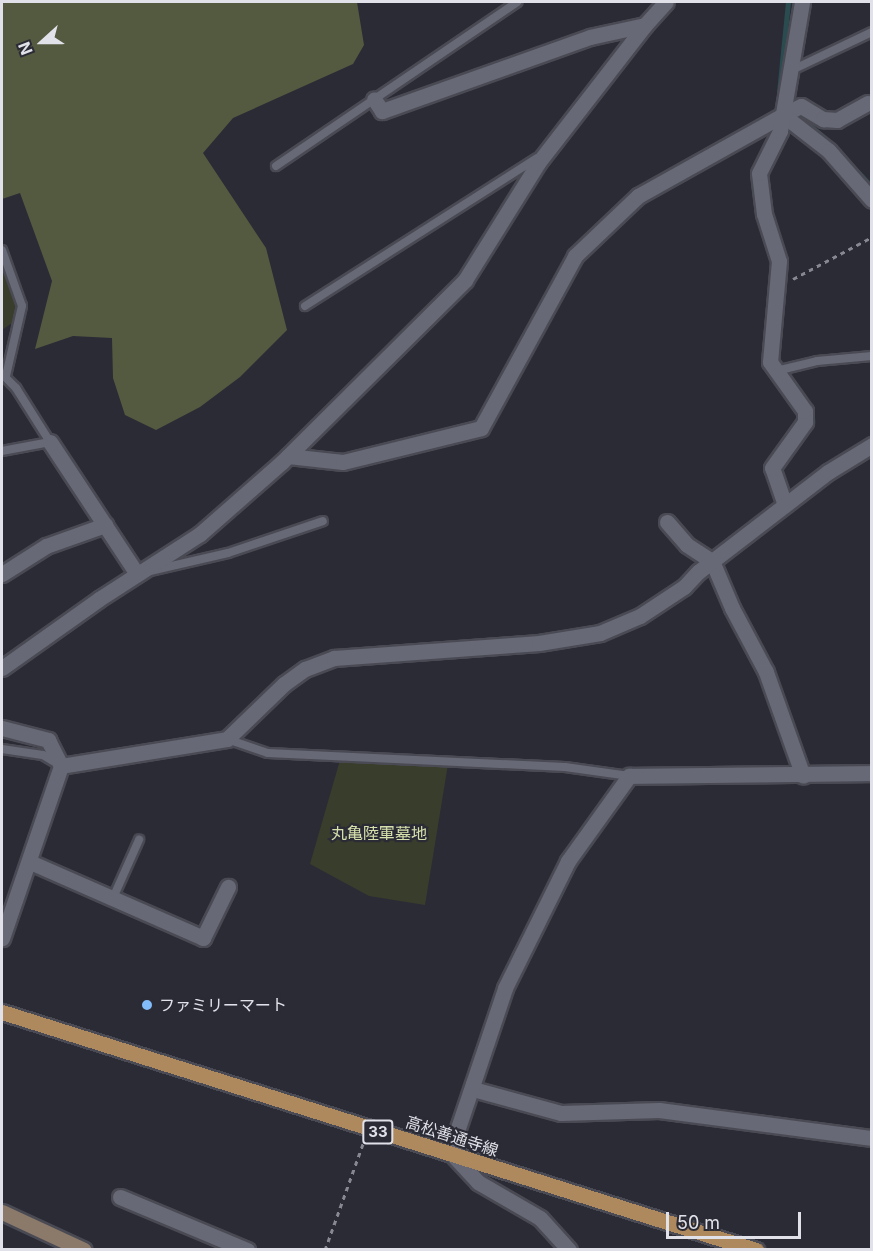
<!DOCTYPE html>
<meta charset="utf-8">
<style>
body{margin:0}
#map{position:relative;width:873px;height:1251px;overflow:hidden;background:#2b2b36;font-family:Inter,"Noto Sans JP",sans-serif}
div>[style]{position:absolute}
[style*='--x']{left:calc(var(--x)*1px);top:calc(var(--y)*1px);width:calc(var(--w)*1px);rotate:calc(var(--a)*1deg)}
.green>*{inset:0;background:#393d2c}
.forest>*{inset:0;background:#545a40}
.stream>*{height:5px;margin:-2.5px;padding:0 2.5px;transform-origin:2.5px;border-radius:2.5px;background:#2a4c51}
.path>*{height:3px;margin-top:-1.5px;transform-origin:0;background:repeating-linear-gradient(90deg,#878891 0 4.5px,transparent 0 9px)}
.roads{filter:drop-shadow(2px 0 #494a53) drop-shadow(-2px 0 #494a53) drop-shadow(0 2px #494a53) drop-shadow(0 -2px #494a53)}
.lane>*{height:8px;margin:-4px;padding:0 4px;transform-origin:4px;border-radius:4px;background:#686976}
.street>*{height:15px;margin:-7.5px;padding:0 7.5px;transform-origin:7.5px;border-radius:7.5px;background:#686976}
.secondary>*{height:15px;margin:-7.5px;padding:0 7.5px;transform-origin:7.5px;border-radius:7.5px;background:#8b796a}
.primary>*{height:15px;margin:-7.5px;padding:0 7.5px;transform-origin:7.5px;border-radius:7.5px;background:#ae895d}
.dots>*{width:16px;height:16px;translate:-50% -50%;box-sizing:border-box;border:3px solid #2b2b36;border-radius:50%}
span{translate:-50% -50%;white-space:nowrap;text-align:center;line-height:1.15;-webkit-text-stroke:4.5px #2b2b36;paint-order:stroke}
.shield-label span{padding:2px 4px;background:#2b2b36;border:2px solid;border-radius:4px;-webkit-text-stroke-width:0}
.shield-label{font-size:15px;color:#e1e2e9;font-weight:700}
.park-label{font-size:16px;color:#d5e0ab}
.poi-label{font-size:16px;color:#e1e2e9}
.left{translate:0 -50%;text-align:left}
.street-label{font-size:16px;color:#e1e2e9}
.frame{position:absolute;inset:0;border:3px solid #e1e2e9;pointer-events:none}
.north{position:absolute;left:12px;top:12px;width:60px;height:60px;-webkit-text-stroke:4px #2b2b36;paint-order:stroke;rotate:249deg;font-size:16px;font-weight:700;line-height:24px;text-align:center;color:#e1e2e9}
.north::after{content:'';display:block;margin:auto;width:21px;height:27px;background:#e1e2e9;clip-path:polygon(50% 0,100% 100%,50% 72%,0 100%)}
.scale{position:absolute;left:666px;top:1212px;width:135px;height:27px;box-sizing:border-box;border:3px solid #e1e2e9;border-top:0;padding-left:8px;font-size:18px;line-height:21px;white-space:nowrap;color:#e1e2e9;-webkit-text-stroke:4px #2b2b36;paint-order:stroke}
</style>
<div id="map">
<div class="green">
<i style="clip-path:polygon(2px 263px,19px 305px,15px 321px,2px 330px)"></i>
<i style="clip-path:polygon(340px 760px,448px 764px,425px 905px,369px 896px,310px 864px)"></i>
</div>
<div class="forest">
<i style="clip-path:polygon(2px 2px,357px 2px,364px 45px,353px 64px,233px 118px,203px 153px,266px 248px,287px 330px,240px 377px,200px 407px,156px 430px,125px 415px,113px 378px,112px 338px,73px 336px,35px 349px,52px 281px,20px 193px,2px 199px)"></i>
</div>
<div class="stream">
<i style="--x:779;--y:92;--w:90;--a:-84.3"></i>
<i style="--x:801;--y:117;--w:43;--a:42.2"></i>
<i style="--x:848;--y:162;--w:35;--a:46"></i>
</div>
<div class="path">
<i style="--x:793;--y:279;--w:89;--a:-28"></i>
<i style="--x:325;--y:1250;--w:113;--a:-70.3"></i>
</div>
<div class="roads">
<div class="lane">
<i style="--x:790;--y:71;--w:91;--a:-25.4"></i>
<i style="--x:276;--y:166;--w:292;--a:-34.2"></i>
<i style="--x:2;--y:250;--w:59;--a:70.3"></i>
<i style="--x:22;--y:306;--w:72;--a:102.9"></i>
<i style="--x:305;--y:306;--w:275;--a:-32.5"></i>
<i style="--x:776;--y:371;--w:42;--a:-13.7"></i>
<i style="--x:817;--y:361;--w:55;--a:-5.2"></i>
<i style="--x:2;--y:374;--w:20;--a:45"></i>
<i style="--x:16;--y:388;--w:64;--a:57.8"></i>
<i style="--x:50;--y:442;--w:49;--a:169.4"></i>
<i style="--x:150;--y:571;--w:80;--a:-13"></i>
<i style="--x:228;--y:553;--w:100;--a:-18.6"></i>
<i style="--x:227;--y:739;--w:43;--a:18.9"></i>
<i style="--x:268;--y:753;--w:297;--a:2.7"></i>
<i style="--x:565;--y:767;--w:65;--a:8"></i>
<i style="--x:2;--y:749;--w:41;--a:8.3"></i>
<i style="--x:43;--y:755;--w:17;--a:31"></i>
<i style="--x:113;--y:898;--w:64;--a:-65.9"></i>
</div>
<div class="street">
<i style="--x:645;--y:25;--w:31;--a:-48"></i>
<i style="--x:783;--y:115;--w:20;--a:-27"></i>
<i style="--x:801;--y:106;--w:26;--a:31"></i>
<i style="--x:823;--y:119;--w:14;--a:4"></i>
<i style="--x:837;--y:120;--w:35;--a:-29"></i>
<i style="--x:50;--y:442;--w:158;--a:56.6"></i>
<i style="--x:288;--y:456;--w:55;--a:6.2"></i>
<i style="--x:343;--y:462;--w:142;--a:-13.8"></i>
<i style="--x:481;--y:428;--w:196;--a:-61.3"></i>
<i style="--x:575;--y:256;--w:87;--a:-43.6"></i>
<i style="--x:638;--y:196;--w:166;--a:-29.2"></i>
<i style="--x:783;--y:115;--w:58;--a:38"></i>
<i style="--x:829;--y:151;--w:65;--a:48.7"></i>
<i style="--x:785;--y:505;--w:39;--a:-109"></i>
<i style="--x:772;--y:468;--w:57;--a:-54.3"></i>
<i style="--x:805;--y:422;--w:11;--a:-90"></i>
<i style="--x:805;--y:411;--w:60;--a:-125.5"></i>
<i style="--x:770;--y:362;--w:101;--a:-84.9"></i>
<i style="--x:779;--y:261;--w:49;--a:-107.7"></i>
<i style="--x:764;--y:214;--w:41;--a:-97"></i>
<i style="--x:759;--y:173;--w:47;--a:-63.4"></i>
<i style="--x:780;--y:131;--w:131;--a:-80.3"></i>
<i style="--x:667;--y:522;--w:30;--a:49"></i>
<i style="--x:687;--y:545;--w:30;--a:33"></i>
<i style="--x:712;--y:561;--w:51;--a:66.9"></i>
<i style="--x:732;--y:608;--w:72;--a:62"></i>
<i style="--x:766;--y:672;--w:110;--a:70.4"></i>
<i style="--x:2;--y:574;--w:52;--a:-32.5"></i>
<i style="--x:46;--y:546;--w:63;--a:-19.6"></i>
<i style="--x:2;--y:668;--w:119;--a:-35.4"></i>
<i style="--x:99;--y:599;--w:120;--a:-32.8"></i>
<i style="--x:200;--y:534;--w:109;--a:-41.3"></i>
<i style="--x:282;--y:462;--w:258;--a:-44.8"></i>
<i style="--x:465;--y:280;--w:138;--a:-58"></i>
<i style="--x:538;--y:163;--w:175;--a:-52.2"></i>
<i style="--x:645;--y:25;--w:56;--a:167.7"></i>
<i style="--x:590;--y:37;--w:221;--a:160.4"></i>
<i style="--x:382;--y:111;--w:14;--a:-124"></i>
<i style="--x:2;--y:728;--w:48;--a:14.6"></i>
<i style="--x:48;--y:740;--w:29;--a:63"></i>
<i style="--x:61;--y:766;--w:182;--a:108.9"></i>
<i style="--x:61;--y:766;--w:168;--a:-9.2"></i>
<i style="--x:227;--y:739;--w:79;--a:-44"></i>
<i style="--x:284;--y:684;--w:26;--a:-36"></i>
<i style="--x:305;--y:669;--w:31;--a:-21"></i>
<i style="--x:334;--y:658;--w:206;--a:-4.2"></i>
<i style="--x:539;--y:643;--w:62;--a:-9.3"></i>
<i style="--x:600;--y:633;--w:43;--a:-23"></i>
<i style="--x:640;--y:616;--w:53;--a:-33.4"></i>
<i style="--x:684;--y:587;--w:21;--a:-47"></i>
<i style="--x:698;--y:572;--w:164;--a:-37.6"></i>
<i style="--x:828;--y:472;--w:52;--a:-31.5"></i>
<i style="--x:30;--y:862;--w:189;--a:23.7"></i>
<i style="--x:203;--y:938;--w:57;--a:-63.9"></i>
<i style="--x:473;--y:1089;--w:91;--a:15.3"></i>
<i style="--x:561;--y:1113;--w:98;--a:-1.8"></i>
<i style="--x:659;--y:1110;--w:215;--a:7.5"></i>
<i style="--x:120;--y:1197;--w:138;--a:22.7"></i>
<i style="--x:569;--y:1250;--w:43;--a:-132.2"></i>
<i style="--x:540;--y:1218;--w:72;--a:-149.9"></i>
<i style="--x:478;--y:1182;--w:35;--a:-133"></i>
<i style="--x:454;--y:1156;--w:22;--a:-85"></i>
<i style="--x:456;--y:1134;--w:154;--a:-71.4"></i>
<i style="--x:505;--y:988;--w:142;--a:-63.6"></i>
<i style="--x:568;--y:861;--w:105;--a:-54.3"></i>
<i style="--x:629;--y:776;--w:243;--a:-0.7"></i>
</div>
<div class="secondary">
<i style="--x:2;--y:1212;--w:90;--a:24.9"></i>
</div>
<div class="primary">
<i style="--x:2;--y:1012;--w:791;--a:17.52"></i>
</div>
</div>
<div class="dots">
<i style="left:147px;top:1005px;background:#82bcfa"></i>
</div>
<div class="shield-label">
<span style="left:378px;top:1132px">33</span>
</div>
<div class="park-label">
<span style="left:379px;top:833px">丸亀陸軍墓地</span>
</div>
<div class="poi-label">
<span class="left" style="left:159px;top:1005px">ファミリーマート</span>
</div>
<div class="street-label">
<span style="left:452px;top:1136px;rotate:18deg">高松善通寺線</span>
</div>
<div class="frame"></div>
<div class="north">N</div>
<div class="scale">50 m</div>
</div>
